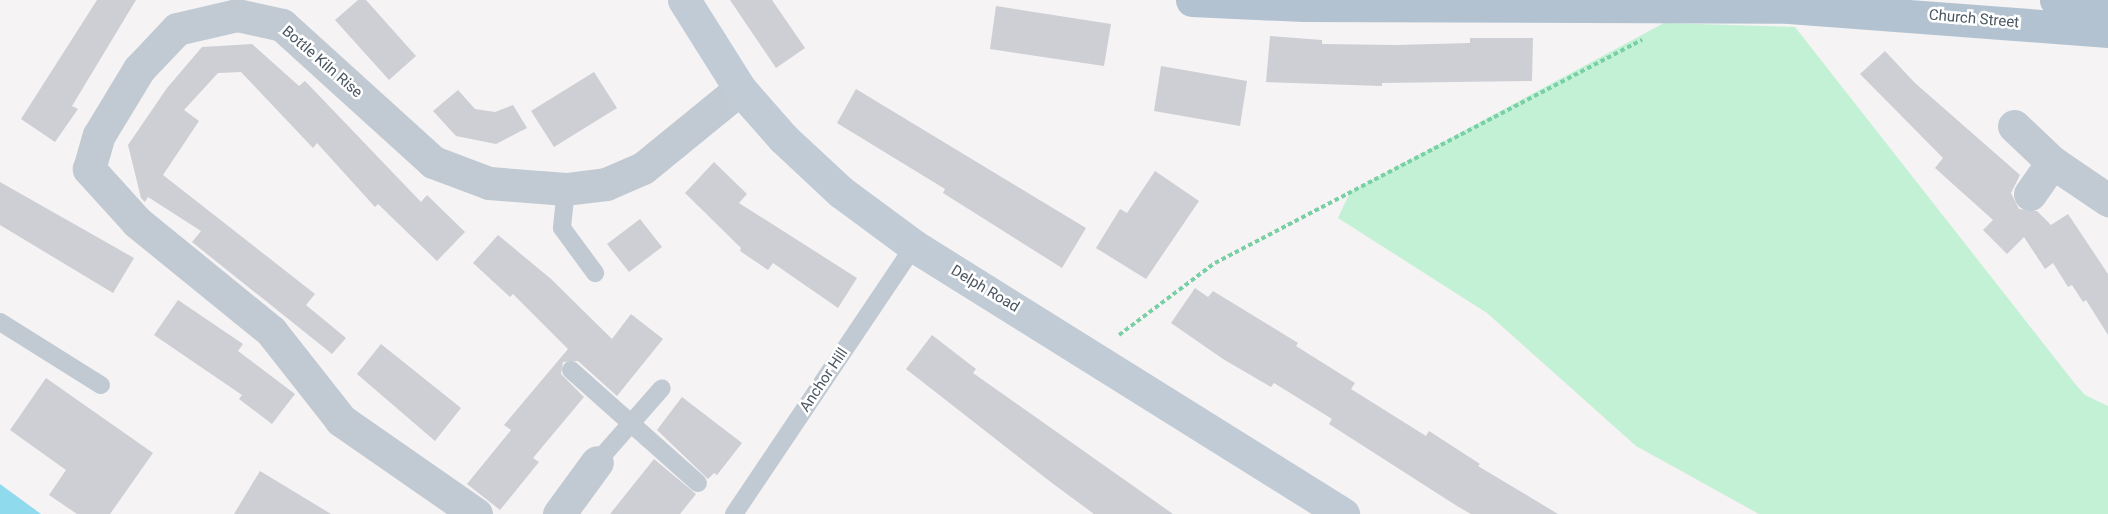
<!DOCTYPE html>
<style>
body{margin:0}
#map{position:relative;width:2108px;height:514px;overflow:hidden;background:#f5f3f3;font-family:Roboto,sans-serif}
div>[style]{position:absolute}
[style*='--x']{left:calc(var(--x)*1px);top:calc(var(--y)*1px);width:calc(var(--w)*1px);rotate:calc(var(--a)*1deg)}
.green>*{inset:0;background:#c3f1d5}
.water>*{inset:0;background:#90daee}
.building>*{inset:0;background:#cdcfd5}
.path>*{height:4px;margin-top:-2px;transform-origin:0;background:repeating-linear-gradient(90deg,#7ad0a6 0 4.5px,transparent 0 7.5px)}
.service>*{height:18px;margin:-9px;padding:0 9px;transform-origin:9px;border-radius:9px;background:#c1cad2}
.minor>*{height:33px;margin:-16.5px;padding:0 16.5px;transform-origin:16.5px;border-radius:16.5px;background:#c1cad2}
.secondary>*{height:33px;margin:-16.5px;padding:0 16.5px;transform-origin:16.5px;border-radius:16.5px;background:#c1cbd6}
.primary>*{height:33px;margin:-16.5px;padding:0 16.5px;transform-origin:16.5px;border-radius:16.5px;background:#b3c2d1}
span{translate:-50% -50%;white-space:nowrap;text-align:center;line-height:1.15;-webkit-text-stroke:5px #fff;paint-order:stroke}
.street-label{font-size:15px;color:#4a5661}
</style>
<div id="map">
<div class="green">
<i style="clip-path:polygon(1664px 23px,1795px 27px,2076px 385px,2085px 395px,2108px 406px,2108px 514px,1759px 514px,1636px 446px,1487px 313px,1338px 218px,1350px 192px)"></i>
</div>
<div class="water">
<i style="clip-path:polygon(0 484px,41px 514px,0 514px)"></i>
</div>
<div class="building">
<i style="clip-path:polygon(97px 0,136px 0,72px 106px,78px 109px,55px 142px,21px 119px)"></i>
<i style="clip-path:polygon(358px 0,366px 0,416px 56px,389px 80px,335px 20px)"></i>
<i style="clip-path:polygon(730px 0,772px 0,805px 48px,776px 68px)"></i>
<i style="clip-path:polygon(996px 6px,1111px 24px,1104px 66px,990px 49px)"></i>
<i style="clip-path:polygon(1270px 36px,1322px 40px,1322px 44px,1396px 45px,1470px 43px,1470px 38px,1533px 38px,1532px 81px,1382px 83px,1382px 86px,1266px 82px)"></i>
<i style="clip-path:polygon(252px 44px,299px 86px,305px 81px,421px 202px,427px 195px,465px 232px,437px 261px,378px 204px,375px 207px,317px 143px,313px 148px,241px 72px,218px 73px,184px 110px,199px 121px,163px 175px,315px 294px,306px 305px,346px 338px,332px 354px,192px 242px,201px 231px,148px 197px,145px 202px,141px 198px,128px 145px,167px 88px,202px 47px)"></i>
<i style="clip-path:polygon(1885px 51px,1915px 83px,2020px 175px,2011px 193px,2019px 209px,2037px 211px,2051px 225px,2068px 214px,2108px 274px,2108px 335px,2086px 300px,2083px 302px,2072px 285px,2068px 287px,2053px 263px,2045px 269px,2024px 237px,2007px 254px,1983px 230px,1993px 220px,1935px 168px,1943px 158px,1860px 74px)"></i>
<i style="clip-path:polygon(1161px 66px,1247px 81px,1240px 126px,1154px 111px)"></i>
<i style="clip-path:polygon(594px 72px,617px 108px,554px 147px,531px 111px)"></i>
<i style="clip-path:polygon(856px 89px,1086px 228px,1062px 268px,943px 193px,945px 189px,837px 123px)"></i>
<i style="clip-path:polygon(458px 90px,475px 109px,495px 112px,513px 105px,527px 128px,496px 144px,456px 136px,433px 111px)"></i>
<i style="clip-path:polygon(714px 162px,747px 194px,739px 203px,857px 278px,838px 308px,773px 263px,768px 270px,740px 251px,741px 248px,685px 193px)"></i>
<i style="clip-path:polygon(1155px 171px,1199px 201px,1146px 279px,1096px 248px,1120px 209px,1127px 213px)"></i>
<i style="clip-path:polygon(0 182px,134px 258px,113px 293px,0 225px)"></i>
<i style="clip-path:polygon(640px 219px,662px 247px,629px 272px,607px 244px)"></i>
<i style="clip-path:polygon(498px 235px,551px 279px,612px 339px,631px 314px,663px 339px,617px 396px,578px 361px,563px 362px,561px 374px,584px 397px,533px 458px,539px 462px,500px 510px,467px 484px,511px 430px,504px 425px,568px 349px,513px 294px,510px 297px,473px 263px)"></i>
<i style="clip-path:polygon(1195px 288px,1208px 297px,1213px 291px,1298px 343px,1296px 346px,1355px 383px,1351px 389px,1426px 436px,1429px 431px,1480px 464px,1478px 466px,1558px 514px,1471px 514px,1457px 506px,1329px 424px,1332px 419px,1274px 383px,1271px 387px,1223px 359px,1171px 323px)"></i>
<i style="clip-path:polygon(178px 300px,243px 344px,238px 351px,295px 394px,272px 424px,239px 399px,242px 395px,154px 335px)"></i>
<i style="clip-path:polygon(932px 335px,976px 369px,973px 373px,1173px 514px,1094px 514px,1052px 483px,906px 369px)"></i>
<i style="clip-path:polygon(381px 344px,461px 408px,435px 441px,357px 374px)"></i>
<i style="clip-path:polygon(46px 378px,153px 453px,110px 514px,77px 514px,49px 495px,66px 470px,10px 430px)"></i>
<i style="clip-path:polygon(682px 397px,742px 443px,717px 475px,714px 473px,708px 479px,657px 430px)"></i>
<i style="clip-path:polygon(654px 459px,696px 494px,680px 514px,610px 514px)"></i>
<i style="clip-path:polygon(260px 471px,331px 514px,234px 514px)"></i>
</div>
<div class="path">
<i style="--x:1119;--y:335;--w:120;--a:-36.9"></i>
<i style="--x:1215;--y:263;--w:482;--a:-27.6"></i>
</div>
<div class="service">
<i style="--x:566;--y:189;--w:39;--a:96"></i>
<i style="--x:562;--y:228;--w:56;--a:53.7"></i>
<i style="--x:0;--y:322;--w:119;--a:32"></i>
<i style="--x:571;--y:370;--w:170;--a:41.7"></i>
<i style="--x:597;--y:462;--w:98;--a:-48.7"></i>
<i style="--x:734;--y:514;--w:323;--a:-56.1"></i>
</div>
<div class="minor">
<i style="--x:2014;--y:126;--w:52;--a:43.5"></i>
<i style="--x:2052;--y:162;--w:68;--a:34.2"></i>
<i style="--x:2030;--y:194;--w:39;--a:-55"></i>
<i style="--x:476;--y:514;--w:165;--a:-145.2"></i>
<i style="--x:341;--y:420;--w:113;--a:-128.2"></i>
<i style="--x:271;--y:331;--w:173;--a:-140.9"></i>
<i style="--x:137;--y:222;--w:72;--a:-132.2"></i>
<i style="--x:89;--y:169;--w:35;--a:-74"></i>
<i style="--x:99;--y:135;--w:77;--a:-58.8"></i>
<i style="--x:139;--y:69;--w:55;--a:-46.5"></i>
<i style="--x:177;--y:29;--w:62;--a:-13.1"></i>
<i style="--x:237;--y:15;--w:46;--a:12.5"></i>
<i style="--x:282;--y:25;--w:204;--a:42.2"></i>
<i style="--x:433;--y:162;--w:60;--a:20.6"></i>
<i style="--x:489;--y:183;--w:77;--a:4.5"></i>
<i style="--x:566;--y:189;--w:40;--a:-7.1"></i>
<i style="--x:606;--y:184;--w:40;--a:-23.4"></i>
<i style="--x:643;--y:168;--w:125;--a:-39.2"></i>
<i style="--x:559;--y:514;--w:64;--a:-53.8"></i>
</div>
<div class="secondary">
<i style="--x:684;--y:0;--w:105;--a:57.8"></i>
<i style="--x:740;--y:89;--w:65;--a:48.7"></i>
<i style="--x:783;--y:138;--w:79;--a:43"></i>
<i style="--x:841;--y:192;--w:91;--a:36.5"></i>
<i style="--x:914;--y:246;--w:506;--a:31.99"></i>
</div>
<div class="primary">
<i style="--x:1192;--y:0;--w:112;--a:2.6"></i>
<i style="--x:1304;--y:5;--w:485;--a:0.2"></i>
<i style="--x:1789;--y:7;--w:320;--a:4.3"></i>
<i style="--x:2056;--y:0;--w:52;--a:6.6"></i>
</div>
<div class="street-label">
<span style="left:1974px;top:19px;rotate:5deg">Church Street</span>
<span style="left:322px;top:62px;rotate:41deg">Bottle Kiln Rise</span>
<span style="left:985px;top:289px;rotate:31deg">Delph Road</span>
<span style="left:824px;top:380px;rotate:-56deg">Anchor Hill</span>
</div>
</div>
